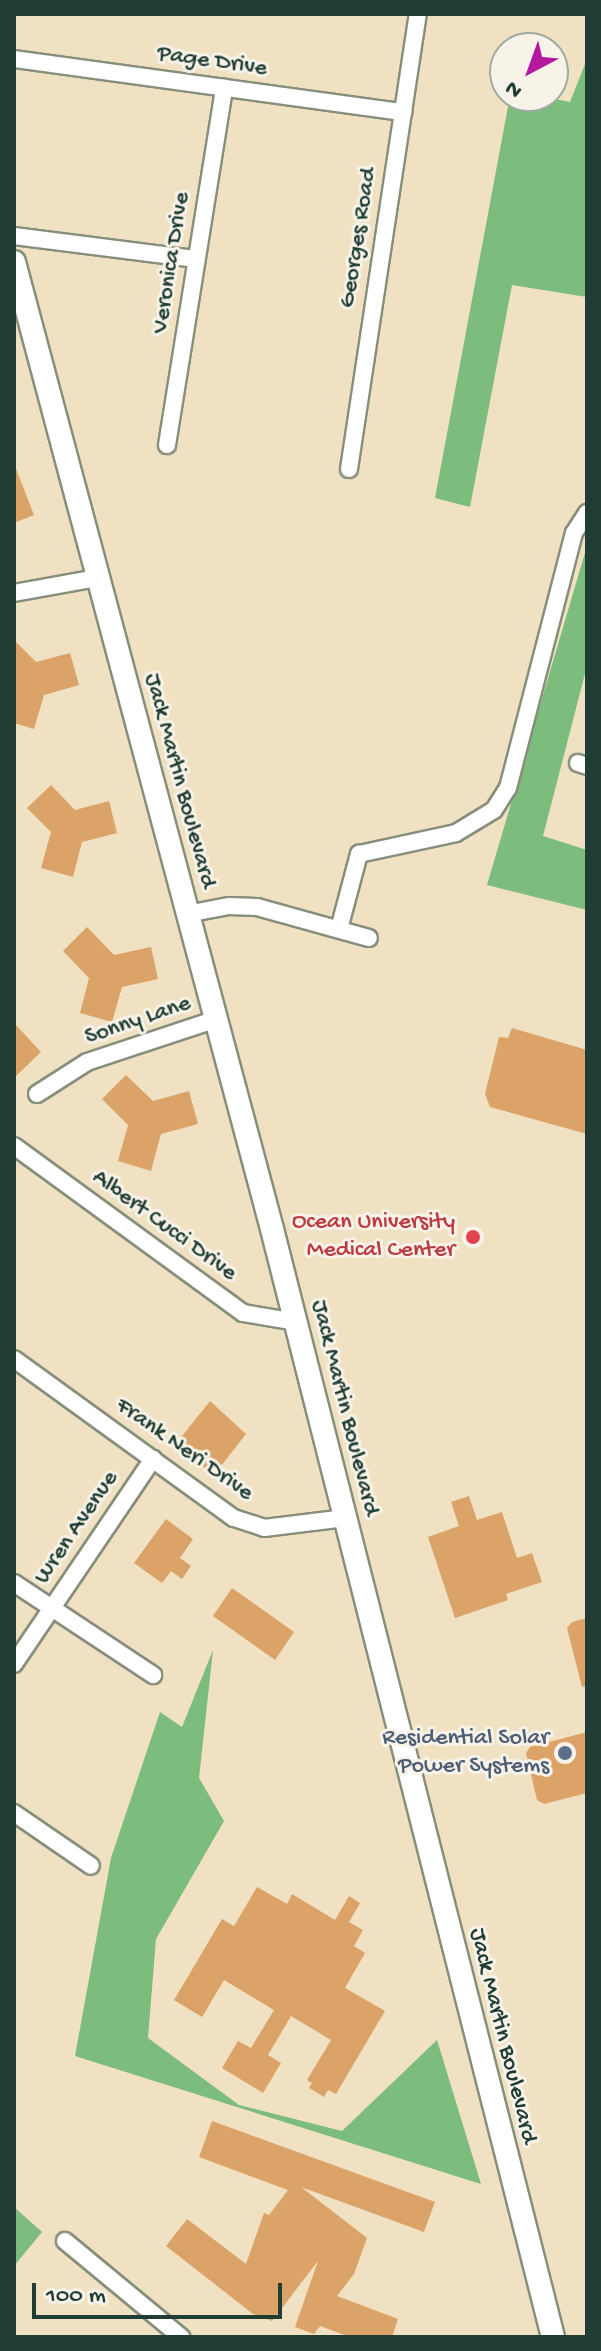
<!DOCTYPE html>
<style>
body{margin:0}
#map{position:relative;width:601px;height:2351px;overflow:hidden;background:#efe1c2;font-family:"Gochi Hand",sans-serif}
div>[style]{position:absolute}
[style*='--x']{left:calc(var(--x)*1px);top:calc(var(--y)*1px);width:calc(var(--w)*1px);rotate:calc(var(--a)*1deg)}
.forest>*{inset:0;background:#7cbc7d}
.building>*{inset:0;background:#dba368}
.roads{filter:drop-shadow(2px 0 #878f7b) drop-shadow(-2px 0 #878f7b) drop-shadow(0 2px #878f7b) drop-shadow(0 -2px #878f7b)}
.street>*{height:16px;margin:-8px;padding:0 8px;transform-origin:8px;border-radius:8px;background:#fff}
.secondary>*{height:22px;margin:-11px;padding:0 11px;transform-origin:11px;border-radius:11px;background:#fff}
.dots>*{width:22px;height:22px;translate:-50% -50%;box-sizing:border-box;border:4px solid #f7f3e8;border-radius:50%}
span{translate:-50% -50%;white-space:nowrap;text-align:center;line-height:1.15;-webkit-text-stroke:6px #f7f3e8;paint-order:stroke}
.street-label{font-size:24px;color:#1f3d34}
.health-label{font-size:24px;color:#be3a42}
.right{translate:-100% -50%;text-align:right}
.service-label{font-size:24px;color:#4e5e75}
.frame{position:absolute;inset:0;border:16px solid #1f3d34;pointer-events:none}
.north{position:absolute;left:489px;top:32px;width:80px;height:80px;box-sizing:border-box;background:#f7f3e8;border:2px solid #a1aaa0;border-radius:50%;rotate:221deg;font-size:22px;font-weight:700;line-height:32px;text-align:center;color:#1f3d34}
.north::after{content:'';display:block;margin:auto;width:28px;height:36px;background:#b5179e;clip-path:polygon(50% 0,100% 100%,50% 72%,0 100%)}
.scale{position:absolute;left:32px;top:2283px;width:250px;height:36px;box-sizing:border-box;border:4px solid #1f3d34;border-top:0;padding-left:10px;font-size:24px;line-height:28px;white-space:nowrap;color:#1f3d34;-webkit-text-stroke:6px #f7f3e8;paint-order:stroke}
</style>
<div id="map">
<div class="forest">
<i style="clip-path:polygon(587px 59px,587px 297px,512px 285px,470px 507px,435px 498px,510px 96px,539px 96px,570px 102px)"></i>
<i style="clip-path:polygon(587px 546px,587px 666px,543px 836px,587px 850px,587px 910px,487px 885px)"></i>
<i style="clip-path:polygon(213px 1650px,199px 1778px,224px 1821px,156px 1939px,148px 2038px,239px 2105px,342px 2131px,437px 2040px,481px 2184px,75px 2056px,111px 1858px,160px 1712px,182px 1727px)"></i>
<i style="clip-path:polygon(14px 2207px,42px 2232px,14px 2266px)"></i>
</div>
<div class="building">
<i style="clip-path:polygon(15px 466px,34px 515px,14px 523px,14px 467px)"></i>
<i style="clip-path:polygon(14px 640px,36px 662px,70px 653px,79px 685px,44px 695px,34px 729px,14px 723px)"></i>
<i style="clip-path:polygon(51px 785px,75px 810px,109px 801px,117px 833px,82px 842px,73px 877px,41px 868px,51px 832px,27px 808px)"></i>
<i style="clip-path:polygon(87px 927px,114px 955px,151px 947px,158px 979px,122px 987px,112px 1022px,80px 1013px,89px 978px,63px 951px)"></i>
<i style="clip-path:polygon(14px 1023px,41px 1052px,14px 1078px)"></i>
<i style="clip-path:polygon(512px 1028px,587px 1050px,587px 1134px,490px 1107px,485px 1094px,499px 1037px,508px 1038px)"></i>
<i style="clip-path:polygon(126px 1075px,153px 1101px,189px 1091px,198px 1124px,161px 1134px,151px 1171px,118px 1161px,128px 1125px,102px 1099px)"></i>
<i style="clip-path:polygon(210px 1401px,246px 1434px,214px 1475px,175px 1445px)"></i>
<i style="clip-path:polygon(469px 1496px,477px 1520px,502px 1512px,517px 1558px,532px 1553px,542px 1582px,506px 1594px,508px 1600px,455px 1618px,428px 1537px,459px 1526px,451px 1502px)"></i>
<i style="clip-path:polygon(166px 1519px,193px 1539px,180px 1558px,191px 1566px,182px 1579px,171px 1571px,162px 1583px,134px 1563px)"></i>
<i style="clip-path:polygon(232px 1588px,294px 1632px,275px 1660px,213px 1616px)"></i>
<i style="clip-path:polygon(587px 1618px,587px 1686px,582px 1687px,567px 1628px,572px 1622px)"></i>
<i style="clip-path:polygon(587px 1732px,587px 1793px,544px 1804px,537px 1800px,526px 1753px,530px 1747px)"></i>
<i style="clip-path:polygon(257px 1887px,287px 1904px,292px 1894px,335px 1920px,349px 1896px,360px 1903px,349px 1922px,363px 1930px,354px 1946px,365px 1953px,345px 1988px,385px 2011px,336px 2094px,328px 2090px,324px 2097px,309px 2088px,312px 2083px,307px 2080px,331px 2040px,291px 2016px,268px 2055px,281px 2063px,263px 2093px,222px 2068px,238px 2041px,251px 2048px,274px 2010px,224px 1980px,202px 2017px,174px 2000px,222px 1919px,234px 1926px)"></i>
<i style="clip-path:polygon(212px 2121px,435px 2202px,424px 2232px,301px 2187px,367px 2238px,354px 2274px,337px 2296px,398px 2319px,392px 2337px,350px 2337px,320px 2326px,314px 2334px,295px 2327px,318px 2261px,272px 2321px,253px 2314px,166px 2246px,187px 2219px,246px 2264px,264px 2213px,269px 2215px,288px 2190px,199px 2157px)"></i>
</div>
<div class="roads">
<div class="street">
<i style="--x:14;--y:59;--w:393;--a:7.8"></i>
<i style="--x:14;--y:236;--w:184;--a:7.2"></i>
<i style="--x:167;--y:445;--w:362;--a:-80.9"></i>
<i style="--x:349;--y:469;--w:460;--a:-81.4"></i>
<i style="--x:14;--y:593;--w:84;--a:-10.2"></i>
<i style="--x:578;--y:763;--w:9;--a:18"></i>
<i style="--x:187;--y:914;--w:43;--a:-10.8"></i>
<i style="--x:229;--y:906;--w:28;--a:2"></i>
<i style="--x:257;--y:907;--w:116;--a:15.5"></i>
<i style="--x:339;--y:929;--w:78;--a:-75.1"></i>
<i style="--x:359;--y:854;--w:99;--a:-12.2"></i>
<i style="--x:456;--y:833;--w:44;--a:-31.2"></i>
<i style="--x:494;--y:810;--w:26;--a:-58"></i>
<i style="--x:508;--y:788;--w:263;--a:-75.5"></i>
<i style="--x:574;--y:533;--w:24;--a:-57"></i>
<i style="--x:37;--y:1094;--w:59;--a:-32.6"></i>
<i style="--x:87;--y:1062;--w:134;--a:-18.3"></i>
<i style="--x:14;--y:1146;--w:283;--a:36.1"></i>
<i style="--x:243;--y:1313;--w:54;--a:9.6"></i>
<i style="--x:14;--y:1359;--w:271;--a:35.9"></i>
<i style="--x:234;--y:1518;--w:32;--a:18"></i>
<i style="--x:264;--y:1528;--w:82;--a:-7"></i>
<i style="--x:14;--y:1583;--w:167;--a:33.5"></i>
<i style="--x:14;--y:1664;--w:248;--a:-55.9"></i>
<i style="--x:14;--y:1813;--w:93;--a:34.5"></i>
<i style="--x:65;--y:2241;--w:151;--a:39.6"></i>
</div>
<div class="secondary">
<i style="--x:14;--y:262;--w:1001;--a:75.06"></i>
<i style="--x:272;--y:1229;--w:1143;--a:75.77"></i>
</div>
</div>
<div class="dots">
<i style="left:473px;top:1237px;background:#e0444e"></i>
<i style="left:565px;top:1753px;background:#5c6f8a"></i>
</div>
<div class="street-label">
<span style="left:212px;top:62px;rotate:8deg">Page Drive</span>
<span style="left:359px;top:238px;rotate:-81deg">Georges Road</span>
<span style="left:172px;top:263px;rotate:-81deg">Veronica Drive</span>
<span style="left:179px;top:781px;rotate:75deg">Jack Martin Boulevard</span>
<span style="left:138px;top:1021px;rotate:-19deg">Sonny Lane</span>
<span style="left:164px;top:1226px;rotate:36deg">Albert Cucci Drive</span>
<span style="left:344px;top:1408px;rotate:76deg">Jack Martin Boulevard</span>
<span style="left:184px;top:1450px;rotate:35deg">Frank Neri Drive</span>
<span style="left:77px;top:1528px;rotate:-56deg">Wren Avenue</span>
<span style="left:502px;top:2036px;rotate:76deg">Jack Martin Boulevard</span>
</div>
<div class="health-label">
<span class="right" style="left:455px;top:1237px">Ocean University<br>Medical Center</span>
</div>
<div class="service-label">
<span class="right" style="left:549px;top:1753px">Residential Solar<br>Power Systems</span>
</div>
<div class="frame"></div>
<div class="north">N</div>
<div class="scale">100 m</div>
</div>
